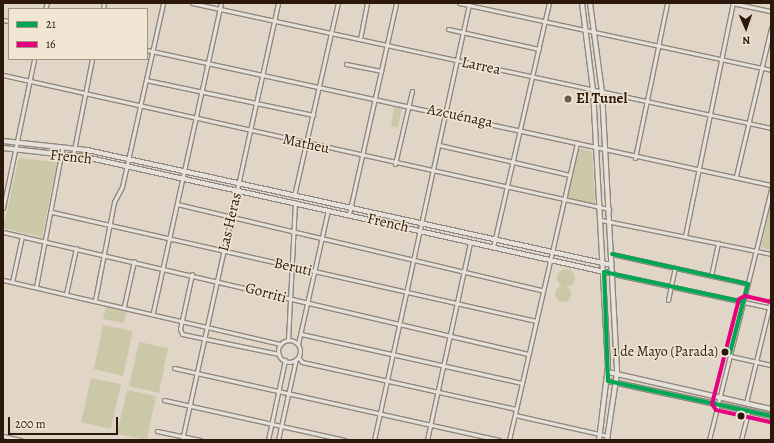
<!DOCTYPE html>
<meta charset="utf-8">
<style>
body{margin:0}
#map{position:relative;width:774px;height:443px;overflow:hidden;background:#e0d5c6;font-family:Alegreya,serif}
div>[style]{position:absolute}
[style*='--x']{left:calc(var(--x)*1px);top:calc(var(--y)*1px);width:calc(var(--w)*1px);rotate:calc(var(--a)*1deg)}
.green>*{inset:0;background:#cbc8a7}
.round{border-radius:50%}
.roads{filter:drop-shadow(1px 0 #90887e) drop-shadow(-1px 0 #90887e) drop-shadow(0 1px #90887e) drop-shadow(0 -1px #90887e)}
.minor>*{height:3px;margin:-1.5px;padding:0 1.5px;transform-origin:1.5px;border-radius:1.5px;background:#e6e1da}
.minor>.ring{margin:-1.5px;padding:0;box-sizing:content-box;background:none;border:3px solid #e6e1da;border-radius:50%}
.secondary>*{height:4px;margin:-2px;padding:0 2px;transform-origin:2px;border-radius:2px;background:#e6e1da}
.bus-1>*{height:4px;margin:-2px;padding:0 2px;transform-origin:2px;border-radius:2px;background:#00a651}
.bus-2>*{height:4px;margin:-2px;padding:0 2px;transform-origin:2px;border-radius:2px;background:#e5007d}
.dots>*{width:11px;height:11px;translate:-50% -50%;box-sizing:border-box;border:2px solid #f1e5d3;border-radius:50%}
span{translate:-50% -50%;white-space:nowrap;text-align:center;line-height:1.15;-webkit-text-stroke:3px #f1e5d3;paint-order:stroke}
.bus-label{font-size:14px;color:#2b180b}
.right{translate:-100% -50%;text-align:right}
.street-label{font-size:15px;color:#2b180b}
.poi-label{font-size:15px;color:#2b180b;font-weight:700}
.left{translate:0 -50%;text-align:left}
.frame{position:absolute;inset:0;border:4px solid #2b180b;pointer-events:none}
.legend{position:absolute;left:8px;top:8px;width:140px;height:52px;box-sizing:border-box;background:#f1e5d3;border:1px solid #a29383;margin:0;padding:5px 7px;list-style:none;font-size:12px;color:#2b180b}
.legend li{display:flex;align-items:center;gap:8px;height:20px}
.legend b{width:20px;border:1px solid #a29383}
.north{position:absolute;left:726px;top:8px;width:40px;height:40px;-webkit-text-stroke:3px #f1e5d3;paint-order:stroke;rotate:178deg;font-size:11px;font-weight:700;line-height:16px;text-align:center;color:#2b180b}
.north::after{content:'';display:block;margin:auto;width:14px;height:18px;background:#2b180b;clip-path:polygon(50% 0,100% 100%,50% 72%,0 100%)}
.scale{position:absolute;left:8px;top:417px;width:110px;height:18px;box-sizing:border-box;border:2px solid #2b180b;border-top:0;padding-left:5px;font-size:12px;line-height:14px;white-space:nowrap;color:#2b180b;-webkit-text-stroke:3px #f1e5d3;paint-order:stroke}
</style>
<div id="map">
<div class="green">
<i style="clip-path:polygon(394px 107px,402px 108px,398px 127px,391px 126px)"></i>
<i style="clip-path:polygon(578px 148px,592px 152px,595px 203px,591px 205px,567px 198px)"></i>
<i style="clip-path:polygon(19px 158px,57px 162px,42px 237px,3px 228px)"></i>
<i style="clip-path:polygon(771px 202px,771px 251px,761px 247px)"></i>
<i class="round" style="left:557px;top:269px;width:18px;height:18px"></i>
<i class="round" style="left:555px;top:286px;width:16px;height:16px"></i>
<i style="clip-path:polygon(106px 307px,127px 311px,124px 323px,103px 319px)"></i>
<i style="clip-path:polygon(103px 325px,133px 331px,123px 376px,94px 369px)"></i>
<i style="clip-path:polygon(139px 342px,168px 348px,159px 393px,129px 386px)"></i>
<i style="clip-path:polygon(91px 378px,121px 384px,111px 429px,81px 422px)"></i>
<i style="clip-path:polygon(127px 390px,156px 396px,147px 440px,117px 434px)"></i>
</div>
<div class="roads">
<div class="minor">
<i style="--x:192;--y:3;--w:592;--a:12.18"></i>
<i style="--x:459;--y:3;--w:319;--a:12.1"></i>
<i style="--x:732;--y:3;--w:40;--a:12"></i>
<i style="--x:45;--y:9;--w:6;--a:-72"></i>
<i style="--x:103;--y:9;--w:6;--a:-81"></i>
<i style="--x:3;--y:20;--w:6;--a:9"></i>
<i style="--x:448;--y:29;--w:93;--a:12.4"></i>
<i style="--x:360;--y:39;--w:37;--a:-79"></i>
<i style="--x:147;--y:50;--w:638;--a:12.21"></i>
<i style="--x:346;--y:64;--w:36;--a:11"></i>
<i style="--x:3;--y:75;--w:621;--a:12.47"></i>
<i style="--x:146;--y:80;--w:171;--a:11.8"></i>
<i style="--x:439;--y:145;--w:134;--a:12.9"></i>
<i style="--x:73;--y:155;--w:98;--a:-78.8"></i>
<i style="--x:635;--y:158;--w:158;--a:-78.3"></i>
<i style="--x:395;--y:164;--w:75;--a:-76.9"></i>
<i style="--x:736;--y:176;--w:152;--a:-76.7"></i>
<i style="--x:294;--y:196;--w:198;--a:-77.2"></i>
<i style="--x:177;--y:204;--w:375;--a:13.3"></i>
<i style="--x:3;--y:208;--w:152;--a:-78.2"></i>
<i style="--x:52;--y:212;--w:495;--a:12.7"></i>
<i style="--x:349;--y:214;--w:216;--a:-77.4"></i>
<i style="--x:601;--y:220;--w:173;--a:11.3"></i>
<i style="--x:3;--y:232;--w:539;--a:13.08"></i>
<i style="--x:685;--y:236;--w:238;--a:-78.4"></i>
<i style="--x:493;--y:247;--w:250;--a:-77.1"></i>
<i style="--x:612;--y:254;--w:139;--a:12.4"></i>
<i style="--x:192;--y:274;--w:56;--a:102.3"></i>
<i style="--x:180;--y:329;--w:5;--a:68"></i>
<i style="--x:182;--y:334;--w:99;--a:11.7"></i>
<i style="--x:613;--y:274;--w:162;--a:12.1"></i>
<i style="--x:711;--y:276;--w:34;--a:-78"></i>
<i style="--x:3;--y:280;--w:285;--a:13"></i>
<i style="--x:12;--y:282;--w:47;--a:-77.7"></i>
<i style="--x:36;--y:287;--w:140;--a:-79.3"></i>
<i style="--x:66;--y:294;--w:47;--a:-77.7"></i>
<i style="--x:95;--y:300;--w:100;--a:-79"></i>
<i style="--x:114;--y:202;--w:17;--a:-62"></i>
<i style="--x:122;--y:187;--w:189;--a:-77.4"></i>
<i style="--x:668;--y:300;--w:33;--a:-78"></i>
<i style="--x:124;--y:306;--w:46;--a:-77.5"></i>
<i style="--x:153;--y:312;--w:316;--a:-77.6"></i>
<i style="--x:301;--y:334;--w:226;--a:12.5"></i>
<i style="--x:288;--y:340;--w:138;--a:-87.1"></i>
<i class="ring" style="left:278px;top:340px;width:19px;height:19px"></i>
<i style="--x:298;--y:344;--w:137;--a:-77.4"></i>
<i style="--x:730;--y:356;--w:42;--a:12.4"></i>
<i style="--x:298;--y:357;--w:6;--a:51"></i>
<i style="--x:302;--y:362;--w:219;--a:12.4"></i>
<i style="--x:174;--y:368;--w:333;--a:12.5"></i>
<i style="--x:164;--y:400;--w:185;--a:12.5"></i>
<i style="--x:746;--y:403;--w:106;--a:-76.4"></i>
<i style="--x:515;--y:415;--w:95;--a:12.7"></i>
<i style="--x:157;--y:431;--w:44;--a:11.8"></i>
<i style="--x:3;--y:436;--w:18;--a:13"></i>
<i style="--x:182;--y:440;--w:447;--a:-77.6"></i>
<i style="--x:268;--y:440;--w:82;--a:-78"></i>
<i style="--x:278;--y:440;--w:83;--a:-77.5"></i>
<i style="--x:374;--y:440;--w:447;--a:-77.7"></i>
<i style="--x:427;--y:440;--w:203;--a:-77.7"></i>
<i style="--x:509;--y:440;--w:305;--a:-77.1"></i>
<i style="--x:709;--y:440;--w:258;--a:-76.1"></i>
<i style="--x:741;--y:440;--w:30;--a:-76"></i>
</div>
<div class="secondary">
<i style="--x:582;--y:3;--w:88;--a:82.8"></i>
<i style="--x:593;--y:90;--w:276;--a:86.9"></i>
<i style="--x:608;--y:366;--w:75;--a:96.9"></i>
<i style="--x:590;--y:3;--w:90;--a:82.3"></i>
<i style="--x:602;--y:92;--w:281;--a:86.9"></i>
<i style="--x:617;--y:373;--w:68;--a:98.5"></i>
<i style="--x:3;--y:141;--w:84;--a:6.1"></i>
<i style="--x:87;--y:150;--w:537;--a:12.36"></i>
<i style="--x:3;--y:148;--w:82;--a:6.3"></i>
<i style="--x:85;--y:157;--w:541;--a:12.49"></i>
<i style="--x:608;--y:372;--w:167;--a:12.8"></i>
<i style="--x:608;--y:381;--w:167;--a:12.1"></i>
</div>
</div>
<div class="bus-1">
<i style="--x:612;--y:254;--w:139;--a:12.4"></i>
<i style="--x:748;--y:284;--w:71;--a:104.6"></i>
<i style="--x:744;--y:302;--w:143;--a:-167.9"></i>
<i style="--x:604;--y:272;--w:109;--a:87.9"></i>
<i style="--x:608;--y:381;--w:167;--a:12.1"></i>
</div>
<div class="bus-2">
<i style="--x:770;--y:422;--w:55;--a:-167.5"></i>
<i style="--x:716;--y:410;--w:7;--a:-124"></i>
<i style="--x:712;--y:404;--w:108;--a:-75.6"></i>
<i style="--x:739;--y:299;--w:7;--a:-27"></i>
<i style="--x:745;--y:296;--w:27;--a:13"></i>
</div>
<div class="dots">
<i style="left:568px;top:99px;background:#6a5a4c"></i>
<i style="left:725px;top:352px;background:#2b180b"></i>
<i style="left:741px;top:416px;background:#2b180b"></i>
</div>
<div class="bus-label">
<span class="right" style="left:718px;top:352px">1 de Mayo (Parada)</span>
</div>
<div class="street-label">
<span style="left:481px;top:66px;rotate:12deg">Larrea</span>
<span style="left:460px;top:116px;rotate:12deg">Azcuénaga</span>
<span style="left:306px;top:144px;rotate:12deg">Matheu</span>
<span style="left:71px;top:157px;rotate:6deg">French</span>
<span style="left:230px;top:222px;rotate:-77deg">Las Heras</span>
<span style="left:388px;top:223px;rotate:13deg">French</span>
<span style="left:293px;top:267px;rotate:13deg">Beruti</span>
<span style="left:266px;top:293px;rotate:15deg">Gorriti</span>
</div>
<div class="poi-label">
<span class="left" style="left:576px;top:99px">El Tunel</span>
</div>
<div class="frame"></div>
<ul class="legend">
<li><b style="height:5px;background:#00a651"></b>21</li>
<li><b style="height:5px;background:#e5007d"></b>16</li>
</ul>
<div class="north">N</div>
<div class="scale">200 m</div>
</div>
